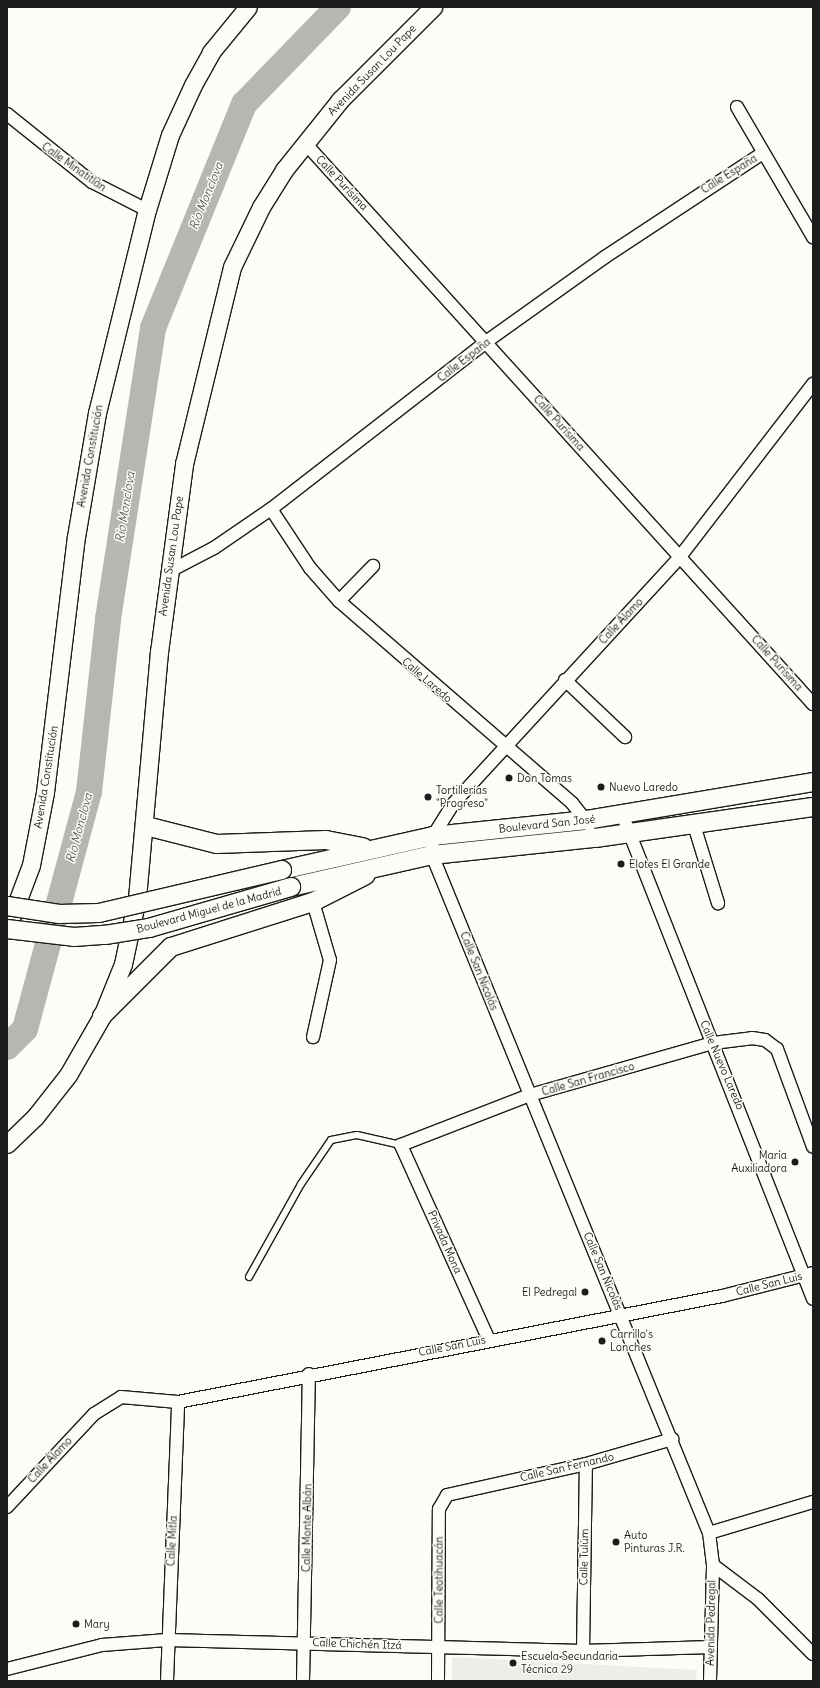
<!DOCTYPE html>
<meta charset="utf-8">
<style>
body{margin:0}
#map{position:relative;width:820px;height:1688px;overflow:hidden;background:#fdfcf7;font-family:Delius,sans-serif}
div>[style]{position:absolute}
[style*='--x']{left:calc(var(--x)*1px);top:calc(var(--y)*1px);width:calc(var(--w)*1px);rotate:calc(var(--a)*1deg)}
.built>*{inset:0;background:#eeede9}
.river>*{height:26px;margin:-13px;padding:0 13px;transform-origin:13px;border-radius:13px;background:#b7b6b2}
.roads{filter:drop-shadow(1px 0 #1c1c1c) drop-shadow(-1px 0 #1c1c1c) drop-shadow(0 1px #1c1c1c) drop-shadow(0 -1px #1c1c1c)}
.lane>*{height:6px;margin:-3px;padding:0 3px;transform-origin:3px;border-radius:3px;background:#fdfcf7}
.street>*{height:12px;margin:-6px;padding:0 6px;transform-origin:6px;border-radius:6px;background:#fdfcf7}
.secondary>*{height:17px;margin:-8.5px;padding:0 8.5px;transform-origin:8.5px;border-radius:8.5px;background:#fdfcf7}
.primary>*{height:18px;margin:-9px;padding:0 9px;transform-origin:9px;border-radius:9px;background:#fdfcf7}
.bridges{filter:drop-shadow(1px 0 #1c1c1c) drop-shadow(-1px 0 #1c1c1c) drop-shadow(0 1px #1c1c1c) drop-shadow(0 -1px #1c1c1c)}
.primary-bridge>*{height:18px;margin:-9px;padding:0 9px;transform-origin:9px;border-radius:9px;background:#fdfcf7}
.dots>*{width:11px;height:11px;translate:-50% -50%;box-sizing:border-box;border:2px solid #fdfcf7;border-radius:50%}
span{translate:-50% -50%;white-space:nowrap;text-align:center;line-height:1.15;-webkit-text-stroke:3px #fdfcf7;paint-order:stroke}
.street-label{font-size:11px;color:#1c1c1c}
.poi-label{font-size:11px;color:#1c1c1c}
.left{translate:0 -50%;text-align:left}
.right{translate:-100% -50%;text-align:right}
.water-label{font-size:12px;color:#5a5a58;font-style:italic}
.frame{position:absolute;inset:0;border:8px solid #1c1c1c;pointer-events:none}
</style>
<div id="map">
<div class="built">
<i style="clip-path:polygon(452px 1657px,697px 1670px,696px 1681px,452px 1681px)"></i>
</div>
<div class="river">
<i style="--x:7;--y:1047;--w:25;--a:-45"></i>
<i style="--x:25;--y:1029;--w:245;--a:-74.9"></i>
<i style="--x:89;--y:792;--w:174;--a:-83.7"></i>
<i style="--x:108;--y:619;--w:294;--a:-81.2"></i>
<i style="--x:153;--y:328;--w:242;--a:-67.9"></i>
<i style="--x:244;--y:104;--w:135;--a:-45.9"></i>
</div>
<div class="roads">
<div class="lane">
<i style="--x:249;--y:1277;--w:107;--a:-60.8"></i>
<i style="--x:301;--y:1184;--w:53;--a:-55.7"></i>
<i style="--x:331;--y:1140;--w:26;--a:-11"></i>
<i style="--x:357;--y:1135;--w:45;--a:12.8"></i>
</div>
<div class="street">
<i style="--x:737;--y:107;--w:151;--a:59.7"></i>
<i style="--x:7;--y:114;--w:109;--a:38.7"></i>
<i style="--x:92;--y:182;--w:62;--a:27"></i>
<i style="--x:305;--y:143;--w:757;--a:47.84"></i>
<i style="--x:271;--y:509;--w:71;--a:56.5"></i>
<i style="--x:310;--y:568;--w:44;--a:48.7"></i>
<i style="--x:339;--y:601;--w:308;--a:40.9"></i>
<i style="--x:572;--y:803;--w:28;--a:52"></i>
<i style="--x:168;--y:572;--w:52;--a:-27.6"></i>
<i style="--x:214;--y:548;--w:69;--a:-34.4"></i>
<i style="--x:271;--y:509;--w:272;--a:-37.8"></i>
<i style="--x:486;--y:342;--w:146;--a:-35.5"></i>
<i style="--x:605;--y:257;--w:189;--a:-33.4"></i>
<i style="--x:339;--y:601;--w:49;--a:-45.8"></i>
<i style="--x:565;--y:680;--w:83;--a:43.5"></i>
<i style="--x:622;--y:814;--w:521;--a:68.5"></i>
<i style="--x:694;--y:825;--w:82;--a:72.9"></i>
<i style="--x:313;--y:902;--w:60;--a:73.7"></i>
<i style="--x:330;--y:960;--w:79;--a:102.4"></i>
<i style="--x:488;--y:1338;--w:212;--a:-114.3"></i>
<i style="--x:401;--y:1145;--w:138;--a:-21.2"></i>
<i style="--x:530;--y:1095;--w:190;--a:-15.9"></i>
<i style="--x:713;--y:1043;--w:39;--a:-7"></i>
<i style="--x:752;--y:1038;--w:13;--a:9"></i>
<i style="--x:765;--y:1040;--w:15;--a:37"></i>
<i style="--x:777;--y:1049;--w:104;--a:69.8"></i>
<i style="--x:7;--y:1507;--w:127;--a:-46.9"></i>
<i style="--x:94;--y:1414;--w:32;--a:-32"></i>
<i style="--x:121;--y:1397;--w:57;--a:5"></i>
<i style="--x:178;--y:1402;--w:554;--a:-11.03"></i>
<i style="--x:722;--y:1296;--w:94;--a:-14.2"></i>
<i style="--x:709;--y:1533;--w:109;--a:-16.6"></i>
<i style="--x:713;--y:1565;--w:56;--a:37.1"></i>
<i style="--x:758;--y:1599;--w:78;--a:45"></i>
<i style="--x:583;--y:1651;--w:187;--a:-89.1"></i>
<i style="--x:7;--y:1669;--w:98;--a:-14.2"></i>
<i style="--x:102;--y:1645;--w:65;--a:-4.4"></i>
<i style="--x:167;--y:1640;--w:416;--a:1.5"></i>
<i style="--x:583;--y:1651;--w:128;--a:-1.8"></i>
<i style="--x:167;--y:1681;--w:279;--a:-87.7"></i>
<i style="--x:303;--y:1681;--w:307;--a:-88.9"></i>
<i style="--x:438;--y:1681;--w:172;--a:-89.7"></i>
<i style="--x:439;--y:1509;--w:16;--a:-60"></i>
<i style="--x:447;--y:1495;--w:142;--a:-12.6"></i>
<i style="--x:586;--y:1464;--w:90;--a:-16.2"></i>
<i style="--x:710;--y:1681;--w:116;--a:-88.5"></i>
<i style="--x:713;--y:1565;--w:32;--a:-97"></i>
<i style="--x:709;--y:1533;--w:732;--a:-112.22"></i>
<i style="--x:432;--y:855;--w:19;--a:-87"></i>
<i style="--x:433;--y:836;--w:36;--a:-58"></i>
<i style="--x:452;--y:805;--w:335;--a:-47.4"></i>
<i style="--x:679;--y:558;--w:220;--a:-52.4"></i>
</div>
<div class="secondary">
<i style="--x:7;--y:929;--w:68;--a:-69.4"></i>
<i style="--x:31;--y:865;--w:74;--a:-79.1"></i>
<i style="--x:45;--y:792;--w:257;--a:-83.1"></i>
<i style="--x:76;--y:537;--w:126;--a:-80.4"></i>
<i style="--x:97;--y:413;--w:209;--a:-76.2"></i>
<i style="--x:147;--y:210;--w:78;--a:-73"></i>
<i style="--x:170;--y:135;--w:55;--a:-65.3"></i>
<i style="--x:193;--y:85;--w:38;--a:-61"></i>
<i style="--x:211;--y:52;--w:58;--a:-50.6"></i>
<i style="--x:7;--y:1144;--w:39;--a:-44"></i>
<i style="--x:35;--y:1117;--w:53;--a:-51.8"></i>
<i style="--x:68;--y:1075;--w:68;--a:-60"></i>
<i style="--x:102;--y:1016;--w:56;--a:-68"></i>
<i style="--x:123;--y:964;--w:67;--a:-78"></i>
<i style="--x:137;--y:898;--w:247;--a:-84.9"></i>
<i style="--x:159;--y:652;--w:190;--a:-82.4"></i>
<i style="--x:184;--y:464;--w:203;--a:-76.3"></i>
<i style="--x:232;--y:267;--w:67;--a:-64.2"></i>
<i style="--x:261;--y:207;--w:44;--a:-58.1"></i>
<i style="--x:284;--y:170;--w:90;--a:-51.3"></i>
<i style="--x:340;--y:100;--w:132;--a:-45"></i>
</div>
<div class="primary">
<i style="--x:146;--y:826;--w:73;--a:14.2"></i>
<i style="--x:217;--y:844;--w:109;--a:-2.1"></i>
<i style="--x:326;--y:840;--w:38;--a:11"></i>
<i style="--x:282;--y:870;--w:155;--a:-12.7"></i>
<i style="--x:433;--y:836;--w:155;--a:-5.9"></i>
<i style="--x:587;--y:820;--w:229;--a:-9.5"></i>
<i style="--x:291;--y:887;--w:145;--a:-12.8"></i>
<i style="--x:432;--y:855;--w:164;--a:-6"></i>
<i style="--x:595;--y:838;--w:220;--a:-8.1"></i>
<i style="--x:102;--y:1016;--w:98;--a:-45"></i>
<i style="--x:171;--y:947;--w:149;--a:-17.6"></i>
<i style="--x:313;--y:902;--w:59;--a:-27"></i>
</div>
</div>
<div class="bridges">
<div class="primary-bridge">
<i style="--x:7;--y:906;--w:53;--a:8.7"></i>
<i style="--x:59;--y:914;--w:40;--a:-1.4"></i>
<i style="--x:99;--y:913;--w:188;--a:-13.2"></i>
<i style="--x:7;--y:929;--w:67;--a:6.8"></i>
<i style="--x:74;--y:937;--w:31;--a:-4"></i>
<i style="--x:105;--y:935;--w:45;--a:-9"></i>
<i style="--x:149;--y:928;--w:148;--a:-16.1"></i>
</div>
</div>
<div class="dots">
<i style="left:509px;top:778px;background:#1c1c1c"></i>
<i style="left:601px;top:787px;background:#1c1c1c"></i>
<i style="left:428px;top:797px;background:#1c1c1c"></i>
<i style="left:621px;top:864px;background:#1c1c1c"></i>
<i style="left:795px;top:1162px;background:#1c1c1c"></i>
<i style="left:585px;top:1292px;background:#1c1c1c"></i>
<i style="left:602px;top:1341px;background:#1c1c1c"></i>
<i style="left:616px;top:1542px;background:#1c1c1c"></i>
<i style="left:76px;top:1624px;background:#1c1c1c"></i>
<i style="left:513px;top:1663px;background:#1c1c1c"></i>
</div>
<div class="street-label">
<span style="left:372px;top:70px;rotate:-46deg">Avenida Susan Lou Pape</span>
<span style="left:74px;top:167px;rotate:35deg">Calle Minatitlán</span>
<span style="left:729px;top:174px;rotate:-32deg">Calle España</span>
<span style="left:342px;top:183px;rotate:47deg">Calle Purísima</span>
<span style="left:464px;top:360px;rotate:-38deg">Calle España</span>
<span style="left:559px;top:423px;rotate:48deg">Calle Purísima</span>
<span style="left:90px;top:456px;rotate:-80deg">Avenida Constitución</span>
<span style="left:171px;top:556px;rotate:-82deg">Avenida Susan Lou Pape</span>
<span style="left:621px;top:621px;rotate:-47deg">Calle Álamo</span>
<span style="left:777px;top:663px;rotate:48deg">Calle Purísima</span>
<span style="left:427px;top:680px;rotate:41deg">Calle Laredo</span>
<span style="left:46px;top:777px;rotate:-81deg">Avenida Constitución</span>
<span style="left:547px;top:824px;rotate:-6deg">Boulevard San José</span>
<span style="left:209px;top:910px;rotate:-15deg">Boulevard Miguel de la Madrid</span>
<span style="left:479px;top:971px;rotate:68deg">Calle San Nicolás</span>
<span style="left:722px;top:1065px;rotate:67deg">Calle Nuevo Laredo</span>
<span style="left:588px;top:1079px;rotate:-16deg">Calle San Francisco</span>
<span style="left:445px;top:1242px;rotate:66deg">Privada Mona</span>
<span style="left:603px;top:1271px;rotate:67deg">Calle San Nicolás</span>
<span style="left:769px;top:1284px;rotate:-14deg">Calle San Luis</span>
<span style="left:452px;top:1346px;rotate:-11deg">Calle San Luis</span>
<span style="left:50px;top:1460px;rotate:-47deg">Calle Álamo</span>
<span style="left:567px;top:1467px;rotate:-13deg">Calle San Fernando</span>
<span style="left:307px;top:1528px;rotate:-89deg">Calle Monte Albán</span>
<span style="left:172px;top:1541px;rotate:-87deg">Calle Mitla</span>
<span style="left:584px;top:1557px;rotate:-89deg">Calle Tulúm</span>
<span style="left:439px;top:1580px;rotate:-90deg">Calle Teotihuacán</span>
<span style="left:711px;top:1623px;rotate:-89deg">Avenida Pedregal</span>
<span style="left:357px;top:1644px;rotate:2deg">Calle Chichén Itzá</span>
</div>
<div class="poi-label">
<span class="left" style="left:517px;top:778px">Don Tomas</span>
<span class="left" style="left:609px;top:787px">Nuevo Laredo</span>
<span class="left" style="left:436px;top:797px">Tortillerías<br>"Progreso"</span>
<span class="left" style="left:629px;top:864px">Elotes El Grande</span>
<span class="right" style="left:787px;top:1162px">María<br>Auxiliadora</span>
<span class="right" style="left:577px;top:1292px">El Pedregal</span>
<span class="left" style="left:610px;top:1341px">Carrillo's<br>Lonches</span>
<span class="left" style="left:624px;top:1542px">Auto<br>Pinturas J.R.</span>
<span class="left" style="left:84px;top:1624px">Mary</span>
<span class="left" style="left:521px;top:1663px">Escuela Secundaria<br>Técnica 29</span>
</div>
<div class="water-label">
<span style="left:206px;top:196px;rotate:-68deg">Río Monclova</span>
<span style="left:125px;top:507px;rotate:-81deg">Río Monclova</span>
<span style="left:79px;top:828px;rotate:-75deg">Río Monclova</span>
</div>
<div class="frame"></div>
</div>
